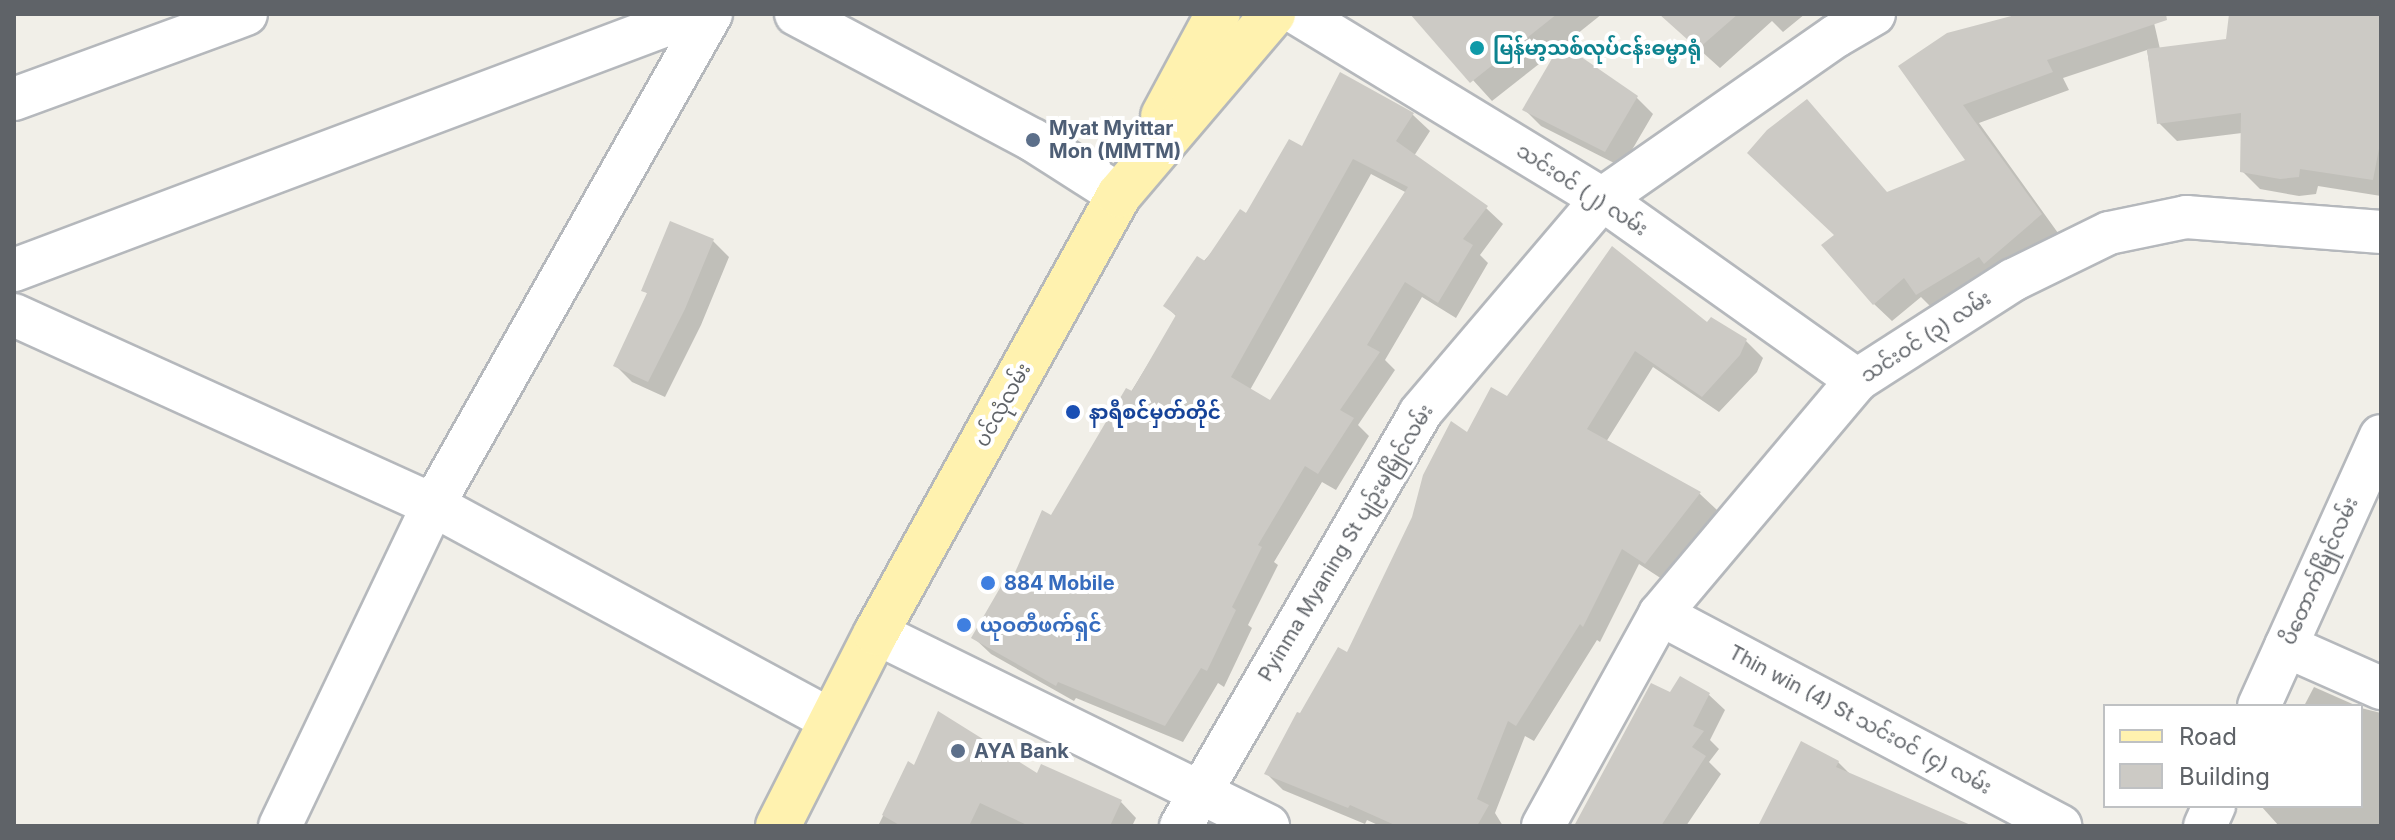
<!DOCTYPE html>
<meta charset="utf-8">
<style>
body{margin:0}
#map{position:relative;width:2395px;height:840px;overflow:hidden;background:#f1efe8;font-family:Inter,"Noto Sans Myanmar",sans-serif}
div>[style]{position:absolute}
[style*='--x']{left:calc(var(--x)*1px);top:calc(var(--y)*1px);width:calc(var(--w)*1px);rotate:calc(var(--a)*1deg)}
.shadow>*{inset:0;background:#0003}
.building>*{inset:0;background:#cccac5}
.roads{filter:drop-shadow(2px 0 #b5b8bc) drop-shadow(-2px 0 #b5b8bc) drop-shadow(0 2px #b5b8bc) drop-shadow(0 -2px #b5b8bc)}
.street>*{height:42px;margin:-21px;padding:0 21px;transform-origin:21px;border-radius:21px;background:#fff}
.primary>*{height:44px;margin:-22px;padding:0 22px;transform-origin:22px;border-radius:22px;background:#fff2af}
.dots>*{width:22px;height:22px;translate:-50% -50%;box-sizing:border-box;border:4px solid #fff;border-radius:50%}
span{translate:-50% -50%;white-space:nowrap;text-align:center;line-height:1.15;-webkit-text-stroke:8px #fff;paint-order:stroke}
.culture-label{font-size:20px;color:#0d838f;font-weight:700}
.left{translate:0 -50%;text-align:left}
.service-label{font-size:20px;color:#4e5e75;font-weight:700}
.street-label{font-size:20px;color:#5f6368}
.transit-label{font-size:20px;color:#164399;font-weight:700}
.shop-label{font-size:20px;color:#366cbe;font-weight:700}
.frame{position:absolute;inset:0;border:16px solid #5f6368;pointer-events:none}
.legend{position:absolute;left:2103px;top:704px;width:260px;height:104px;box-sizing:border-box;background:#fff;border:2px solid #bfc1c3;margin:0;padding:10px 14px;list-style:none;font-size:24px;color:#5f6368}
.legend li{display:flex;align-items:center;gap:16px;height:40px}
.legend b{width:40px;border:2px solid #bfc1c3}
</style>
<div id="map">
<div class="shadow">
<i style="clip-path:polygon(1413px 14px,1602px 14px,1562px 46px,1636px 97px,1653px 114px,1622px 167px,1541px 126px,1525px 110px,1562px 46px,1492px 101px)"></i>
<i style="clip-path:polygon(1660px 14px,1805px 14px,1783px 32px,1772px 21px,1720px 68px)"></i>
<i style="clip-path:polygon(2025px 14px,2152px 14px,2160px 49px,2227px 40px,2231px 14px,2381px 14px,2381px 196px,2318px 186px,2316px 194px,2299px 196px,2260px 189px,2242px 171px,2242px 133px,2177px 141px,2159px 123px,2147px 50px,2063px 78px,2069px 90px,1979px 123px,2058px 233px,2003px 280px,1935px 311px,1921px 297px,1892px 321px,1874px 304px,1888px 194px,1969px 161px,1901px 67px)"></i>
<i style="clip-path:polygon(evenodd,1341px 75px,1413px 115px,1430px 131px,1414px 156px,1486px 208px,1503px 224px,1480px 255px,1488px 263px,1456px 318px,1422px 297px,1385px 360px,1395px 370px,1358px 425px,1369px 436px,1336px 490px,1322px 482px,1274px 562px,1278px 565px,1248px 625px,1252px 628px,1224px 687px,1218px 683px,1183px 742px,1076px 698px,1074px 701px,991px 654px,974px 638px,1011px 587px,1177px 317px,1165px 305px,1303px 149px,1341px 75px,1371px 174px,1407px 193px,1271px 403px,1250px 390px,1371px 174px)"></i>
<i style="clip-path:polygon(713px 241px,729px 257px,701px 325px,665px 397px,632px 382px,616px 366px,649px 295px,644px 290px)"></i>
<i style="clip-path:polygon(1612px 249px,1707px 325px,1711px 319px,1746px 341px,1763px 358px,1757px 372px,1719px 412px,1653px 367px,1606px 442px,1700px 494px,1717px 510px,1662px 579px,1639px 564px,1600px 642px,1597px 640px,1534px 741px,1525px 736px,1495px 813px,1503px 826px,1380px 826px,1367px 820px,1365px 824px,1283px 790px,1267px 774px,1300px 716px,1348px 654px,1468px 435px,1508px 399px)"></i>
<i style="clip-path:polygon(2314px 687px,2357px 706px,2304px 706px)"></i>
<i style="clip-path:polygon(1708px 694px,1725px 710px,1710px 740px,1719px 749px,1709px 762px,1721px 774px,1686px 826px,1576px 826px,1671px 695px)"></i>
<i style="clip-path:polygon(2361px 708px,2381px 713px,2381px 826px,2279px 826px,2261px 806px,2361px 806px)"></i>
<i style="clip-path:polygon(1838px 762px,1852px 776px,1967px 826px,1760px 826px)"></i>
<i style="clip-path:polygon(909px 764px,915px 768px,1038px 776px,1042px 766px,1121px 802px,1136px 818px,1132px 826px,878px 826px)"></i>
</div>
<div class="building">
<i style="clip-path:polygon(1410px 14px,1557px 14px,1470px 83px)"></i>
<i style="clip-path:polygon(1659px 14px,1738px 14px,1698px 49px)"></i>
<i style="clip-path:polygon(2019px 14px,2166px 14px,2167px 20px,2047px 60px,2053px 72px,1963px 105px,2042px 214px,1984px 264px,1979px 257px,1916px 295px,1904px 278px,1873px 305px,1821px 245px,1834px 235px,1747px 153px,1767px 130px,1807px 99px,1887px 192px,1965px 160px,1898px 66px,1947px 33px)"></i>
<i style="clip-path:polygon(2229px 14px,2381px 14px,2381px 138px,2373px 180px,2300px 169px,2299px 177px,2280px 179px,2240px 172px,2241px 113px,2157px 124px,2147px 49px,2226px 39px)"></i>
<i style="clip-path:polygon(1561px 43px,1638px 96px,1605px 152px,1522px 110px)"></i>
<i style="clip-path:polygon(evenodd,1340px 72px,1414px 113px,1396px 141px,1488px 206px,1463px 239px,1473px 245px,1438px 303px,1405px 282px,1367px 345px,1380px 352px,1340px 410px,1354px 418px,1318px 474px,1305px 466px,1258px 545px,1262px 547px,1232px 607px,1236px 610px,1207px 671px,1201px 668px,1165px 726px,1058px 682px,1056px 686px,971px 638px,1004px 581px,1010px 584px,1042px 510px,1051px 515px,1126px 388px,1132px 391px,1176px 315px,1163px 306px,1197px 256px,1205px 261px,1240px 209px,1246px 213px,1289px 139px,1302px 146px,1340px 72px,1353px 159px,1408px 187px,1270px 400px,1231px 377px,1353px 159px)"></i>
<i style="clip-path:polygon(670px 221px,714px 239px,685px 309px,648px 382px,613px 366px,647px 293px,641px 291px)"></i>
<i style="clip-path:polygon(1612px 246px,1707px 322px,1711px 317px,1747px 339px,1740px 355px,1702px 397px,1635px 351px,1587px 429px,1701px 492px,1645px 564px,1622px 549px,1583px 627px,1580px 624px,1516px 726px,1508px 721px,1477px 799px,1489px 805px,1477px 826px,1397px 826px,1350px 805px,1348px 808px,1264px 774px,1297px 712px,1300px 713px,1338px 647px,1347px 652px,1412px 517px,1423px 475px,1451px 421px,1467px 432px,1491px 387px,1507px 396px)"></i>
<i style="clip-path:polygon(1680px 676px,1710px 693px,1693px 726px,1704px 731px,1692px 747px,1706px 756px,1661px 826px,1574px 826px,1651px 683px,1670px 692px)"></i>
<i style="clip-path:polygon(938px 711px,1037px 773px,1041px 764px,1122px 800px,1110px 826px,1029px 826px,980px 803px,969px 826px,901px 826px,882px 815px,908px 761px,914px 765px)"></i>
<i style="clip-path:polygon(1801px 741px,1839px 761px,1836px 767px,1973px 826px,1758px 826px)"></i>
</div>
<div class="roads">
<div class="street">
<i style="--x:796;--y:14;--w:268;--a:28"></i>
<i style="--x:1033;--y:140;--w:102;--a:32.6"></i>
<i style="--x:1298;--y:14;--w:356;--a:31.3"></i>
<i style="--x:1602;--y:199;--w:313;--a:35.4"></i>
<i style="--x:14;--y:99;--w:247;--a:-20.1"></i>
<i style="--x:14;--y:270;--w:728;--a:-20.6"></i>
<i style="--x:14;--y:315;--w:460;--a:24.4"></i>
<i style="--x:433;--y:505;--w:451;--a:28.4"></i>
<i style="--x:1660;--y:614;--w:453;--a:27.9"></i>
<i style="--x:876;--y:633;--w:437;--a:26.2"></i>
<i style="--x:2286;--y:646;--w:104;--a:23.9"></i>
<i style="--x:2259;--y:706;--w:296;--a:-65.7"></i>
<i style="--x:280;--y:826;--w:356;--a:-64.5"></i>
<i style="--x:433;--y:505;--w:564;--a:-60.48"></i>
<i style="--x:1181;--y:826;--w:477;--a:-59.9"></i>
<i style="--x:1420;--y:413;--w:281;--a:-49.6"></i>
<i style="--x:1602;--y:199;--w:285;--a:-34.9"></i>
<i style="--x:1836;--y:36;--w:44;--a:-30.1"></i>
<i style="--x:1543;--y:826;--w:242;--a:-61.1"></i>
<i style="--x:1660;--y:614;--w:306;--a:-49.9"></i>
<i style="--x:1857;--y:380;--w:185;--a:-32.7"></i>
<i style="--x:2013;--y:280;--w:107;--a:-26.1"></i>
<i style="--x:2109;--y:233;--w:79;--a:-11.7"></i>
<i style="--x:2186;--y:217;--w:196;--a:4.4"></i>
<i style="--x:2205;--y:826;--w:22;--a:-66"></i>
</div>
<div class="primary">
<i style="--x:1163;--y:116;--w:116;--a:-61.7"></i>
<i style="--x:778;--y:826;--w:216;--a:-63.1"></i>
<i style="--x:876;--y:633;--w:501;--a:-60.98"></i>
<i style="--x:1119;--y:195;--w:238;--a:-49.6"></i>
</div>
</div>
<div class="dots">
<i style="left:1477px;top:48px;background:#0f9aa8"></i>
<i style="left:1033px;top:140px;background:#5c6f8a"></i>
<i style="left:1073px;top:412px;background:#1a4fb4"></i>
<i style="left:988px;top:583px;background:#3f7fe0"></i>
<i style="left:964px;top:625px;background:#3f7fe0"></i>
<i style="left:958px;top:751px;background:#5c6f8a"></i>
</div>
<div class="culture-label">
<span class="left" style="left:1493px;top:48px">မြန်မာ့သစ်လုပ်ငန်းဓမ္မာရုံ</span>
</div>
<div class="service-label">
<span class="left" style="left:1049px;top:140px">Myat Myittar<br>Mon (MMTM)</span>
<span class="left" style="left:974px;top:751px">AYA Bank</span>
</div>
<div class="street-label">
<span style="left:1582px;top:190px;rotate:33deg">သင်းဝင် (၂) လမ်း</span>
<span style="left:1926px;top:337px;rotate:-33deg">သင်းဝင် (၃) လမ်း</span>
<span style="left:1003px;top:405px;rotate:-61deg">ပင်လုံလမ်း</span>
<span style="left:1346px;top:543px;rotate:-59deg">Pyinma Myaning St ပျဉ်းမမြိုင်လမ်း</span>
<span style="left:2320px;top:571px;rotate:-66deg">ပိတောက်မြိုင်လမ်း</span>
<span style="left:1860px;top:720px;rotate:28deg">Thin win (4) St သင်းဝင် (၄) လမ်း</span>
</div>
<div class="transit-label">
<span class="left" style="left:1089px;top:412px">နာရီစင်မှတ်တိုင်</span>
</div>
<div class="shop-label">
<span class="left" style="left:1004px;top:583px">884 Mobile</span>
<span class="left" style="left:980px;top:625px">ယုဝတီဖက်ရှင်</span>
</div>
<div class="frame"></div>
<ul class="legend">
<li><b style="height:10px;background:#fff2af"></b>Road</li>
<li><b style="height:22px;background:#cccac5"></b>Building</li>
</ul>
</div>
